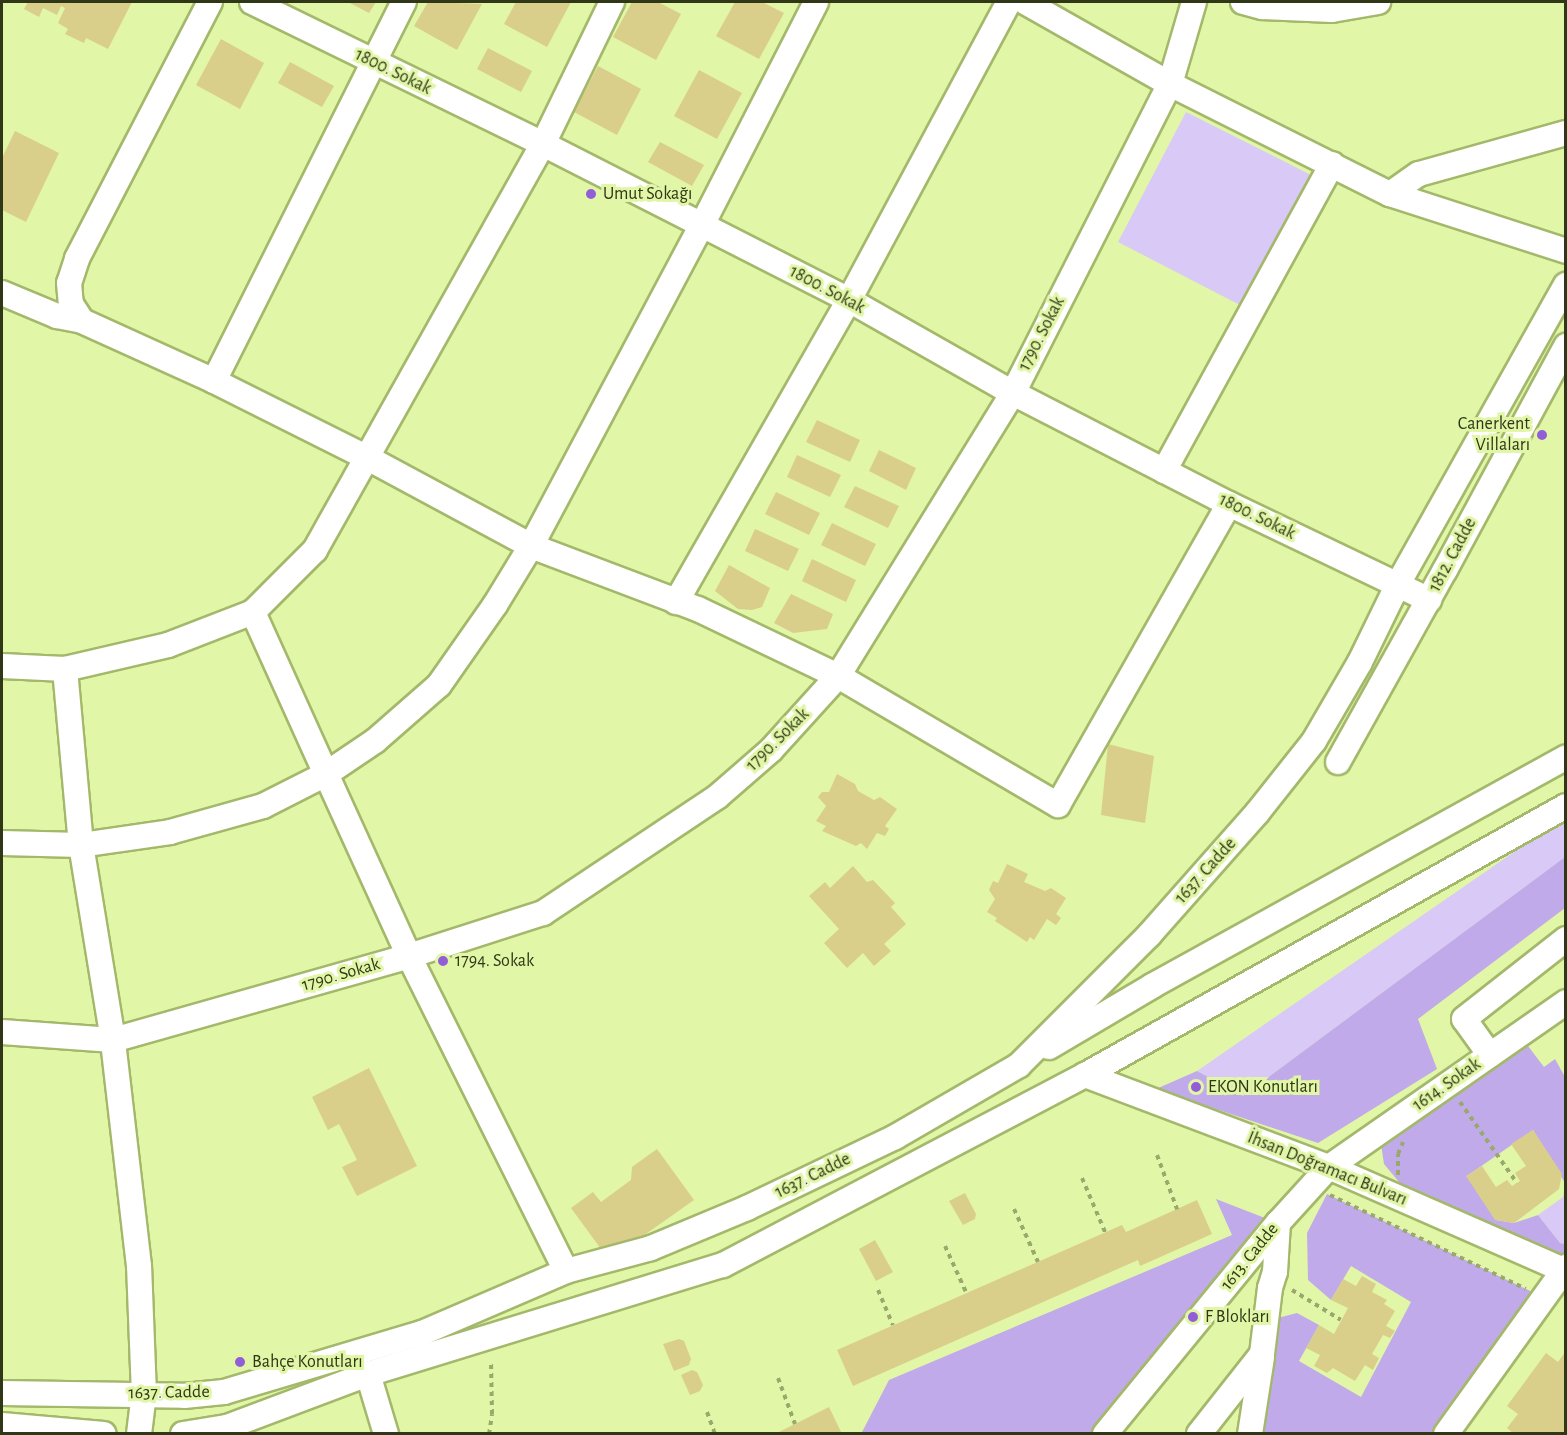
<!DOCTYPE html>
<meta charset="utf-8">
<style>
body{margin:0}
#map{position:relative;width:1567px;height:1435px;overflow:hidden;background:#e1f6a6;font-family:"Alegreya Sans",sans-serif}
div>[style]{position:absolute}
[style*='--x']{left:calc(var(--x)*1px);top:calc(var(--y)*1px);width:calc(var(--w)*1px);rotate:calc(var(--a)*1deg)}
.green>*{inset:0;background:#d9c9f7}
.forest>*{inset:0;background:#c0aae9}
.building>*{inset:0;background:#dacf8a}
.path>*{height:4px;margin-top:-2px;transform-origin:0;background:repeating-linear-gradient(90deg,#99a86c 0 4.5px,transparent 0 9px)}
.roads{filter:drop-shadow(2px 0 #a4b86b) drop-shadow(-2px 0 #a4b86b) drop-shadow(0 2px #a4b86b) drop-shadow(0 -2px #a4b86b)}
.minor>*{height:24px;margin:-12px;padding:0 12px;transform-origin:12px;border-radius:12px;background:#fff}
.dots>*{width:16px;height:16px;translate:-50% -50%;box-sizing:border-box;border:3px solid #e1f6a6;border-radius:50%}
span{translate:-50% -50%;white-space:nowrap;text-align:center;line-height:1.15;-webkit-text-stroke:6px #e1f6a6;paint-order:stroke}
.street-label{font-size:18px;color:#2f3717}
.poi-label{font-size:18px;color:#2f3717}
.left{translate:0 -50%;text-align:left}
.right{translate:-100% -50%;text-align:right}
.frame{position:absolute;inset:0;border:3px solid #2f3717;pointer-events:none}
</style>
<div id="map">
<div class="green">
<i style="clip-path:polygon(1186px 112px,1311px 175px,1240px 305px,1118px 242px)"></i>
<i style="clip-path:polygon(1565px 822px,1565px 857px,1243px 1096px,1197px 1071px,1530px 841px)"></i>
<i style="clip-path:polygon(1565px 1186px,1565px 1244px,1560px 1243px,1538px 1215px,1563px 1197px)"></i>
</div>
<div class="forest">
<i style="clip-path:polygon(1565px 857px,1565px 908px,1418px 1019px,1437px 1069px,1318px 1143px,1156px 1089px,1197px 1071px,1243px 1096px)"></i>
<i style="clip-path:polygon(1528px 1046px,1544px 1067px,1555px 1059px,1565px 1077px,1565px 1183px,1533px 1130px,1467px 1176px,1496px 1220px,1514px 1223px,1538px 1215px,1560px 1243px,1565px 1244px,1565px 1260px,1404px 1188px,1384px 1164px,1381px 1144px,1479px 1069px,1489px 1072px)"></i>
<i style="clip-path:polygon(1327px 1194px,1543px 1297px,1447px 1433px,1250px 1434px,1266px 1321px,1297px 1313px,1319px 1325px,1299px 1361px,1361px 1397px,1411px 1302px,1351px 1266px,1331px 1300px,1308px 1280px,1307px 1233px)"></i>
<i style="clip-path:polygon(1216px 1199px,1278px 1223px,1102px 1433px,861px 1434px,889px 1380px,1232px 1235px)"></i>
</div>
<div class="building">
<i style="clip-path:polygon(28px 2px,132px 2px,108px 49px,86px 38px,84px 43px,65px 34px,68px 29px,58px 23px,65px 8px,61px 6px,57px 15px,43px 8px,39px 17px,24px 9px)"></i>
<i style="clip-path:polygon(348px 2px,376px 2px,369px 13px)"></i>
<i style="clip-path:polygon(428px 2px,482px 4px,457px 50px,414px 26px)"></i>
<i style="clip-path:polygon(516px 2px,571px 2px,547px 47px,504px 24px)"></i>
<i style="clip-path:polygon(632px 2px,658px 2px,681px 14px,656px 60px,613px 37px)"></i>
<i style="clip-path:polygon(735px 2px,762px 2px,784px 13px,759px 59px,716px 36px)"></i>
<i style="clip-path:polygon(221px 39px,264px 63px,240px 109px,196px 85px)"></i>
<i style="clip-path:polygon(488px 48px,532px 71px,521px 92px,477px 69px)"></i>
<i style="clip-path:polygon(290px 62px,334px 86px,322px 107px,278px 83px)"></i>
<i style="clip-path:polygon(598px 66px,641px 89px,617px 135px,574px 112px)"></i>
<i style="clip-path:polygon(699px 70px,742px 93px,717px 139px,674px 116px)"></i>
<i style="clip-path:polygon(15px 131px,59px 153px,26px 222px,2px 210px,2px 158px)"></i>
<i style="clip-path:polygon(660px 142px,704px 165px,692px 186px,648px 162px)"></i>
<i style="clip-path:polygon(817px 420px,860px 440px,850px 462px,806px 442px)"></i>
<i style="clip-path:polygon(879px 450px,916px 468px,906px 490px,869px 471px)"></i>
<i style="clip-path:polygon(797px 455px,841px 475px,830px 497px,787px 477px)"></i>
<i style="clip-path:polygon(855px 486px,899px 506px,888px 528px,844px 507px)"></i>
<i style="clip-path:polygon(776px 492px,820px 513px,809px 535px,765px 514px)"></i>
<i style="clip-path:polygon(832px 523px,876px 544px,865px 566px,821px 545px)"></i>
<i style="clip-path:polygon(755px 529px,799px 549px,788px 571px,745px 551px)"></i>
<i style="clip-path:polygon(812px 559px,856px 580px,846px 602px,802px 581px)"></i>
<i style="clip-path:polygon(729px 565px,770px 588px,762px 607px,752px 610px,738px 609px,715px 591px)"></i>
<i style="clip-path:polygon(791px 594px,833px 614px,827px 629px,793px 633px,774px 623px)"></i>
<i style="clip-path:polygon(1108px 744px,1154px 756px,1145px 823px,1101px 815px)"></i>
<i style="clip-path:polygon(837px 774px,855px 784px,858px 791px,874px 800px,880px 797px,897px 809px,885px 826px,889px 829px,885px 836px,877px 833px,867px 849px,861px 843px,856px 846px,822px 831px,826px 826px,816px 821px,826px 806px,818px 797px,822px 792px,829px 792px)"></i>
<i style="clip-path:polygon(1007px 864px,1028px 874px,1024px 882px,1045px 891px,1051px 888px,1066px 898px,1056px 914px,1061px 918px,1056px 925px,1047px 919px,1034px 940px,1030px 937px,1027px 942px,995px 921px,997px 918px,987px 912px,995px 899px,989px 890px,993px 881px,998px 883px)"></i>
<i style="clip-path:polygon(853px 866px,867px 882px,873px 880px,895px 903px,891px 907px,906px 924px,884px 944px,891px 951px,874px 966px,863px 953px,847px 968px,824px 943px,839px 929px,809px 896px,825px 882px,830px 888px)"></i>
<i style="clip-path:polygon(369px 1068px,417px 1166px,357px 1196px,342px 1167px,357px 1160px,339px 1124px,328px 1130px,312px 1097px)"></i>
<i style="clip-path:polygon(1533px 1130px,1562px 1174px,1559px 1189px,1514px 1223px,1495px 1220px,1466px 1176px,1482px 1166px,1496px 1187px,1507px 1180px,1512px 1186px,1517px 1183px,1520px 1181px,1515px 1173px,1526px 1166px,1511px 1144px)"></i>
<i style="clip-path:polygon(657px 1149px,694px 1200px,609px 1260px,571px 1208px,593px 1192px,601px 1202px,631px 1180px,632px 1167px)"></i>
<i style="clip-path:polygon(965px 1193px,976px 1214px,975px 1219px,963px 1225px,949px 1201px)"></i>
<i style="clip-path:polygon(1197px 1200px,1212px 1234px,1140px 1266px,1138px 1260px,853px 1386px,837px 1350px,1122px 1225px,1126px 1232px)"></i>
<i style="clip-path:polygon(875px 1240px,893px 1272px,876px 1281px,859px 1249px)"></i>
<i style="clip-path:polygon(1362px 1276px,1376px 1284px,1372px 1292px,1387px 1300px,1384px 1304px,1395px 1311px,1386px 1326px,1395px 1331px,1390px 1338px,1383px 1335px,1372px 1354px,1379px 1358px,1373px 1370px,1365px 1365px,1355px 1381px,1333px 1368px,1327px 1373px,1314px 1366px,1320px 1355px,1306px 1348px,1319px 1325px,1334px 1334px,1348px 1308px,1331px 1300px,1343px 1279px,1356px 1286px)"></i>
<i style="clip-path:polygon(679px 1339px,684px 1341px,691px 1359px,689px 1365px,674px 1371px,663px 1344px)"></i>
<i style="clip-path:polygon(1566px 1351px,1566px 1434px,1514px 1434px,1507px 1428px,1518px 1414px,1507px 1406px,1546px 1353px,1558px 1362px)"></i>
<i style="clip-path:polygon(692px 1370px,697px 1372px,703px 1385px,700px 1391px,690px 1395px,681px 1375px)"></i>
<i style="clip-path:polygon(829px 1407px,842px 1434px,775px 1434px)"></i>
</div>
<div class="path">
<i style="--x:1460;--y:1102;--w:99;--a:54.9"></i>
<i style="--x:1157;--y:1155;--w:58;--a:69.7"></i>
<i style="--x:1398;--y:1175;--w:21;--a:-90"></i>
<i style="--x:1398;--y:1154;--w:13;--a:-67"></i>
<i style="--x:1082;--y:1178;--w:59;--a:66.9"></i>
<i style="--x:1330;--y:1195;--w:217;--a:25.6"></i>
<i style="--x:1014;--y:1209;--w:58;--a:65.6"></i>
<i style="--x:945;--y:1246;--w:51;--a:65.5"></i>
<i style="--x:878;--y:1290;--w:38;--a:67"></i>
<i style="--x:1292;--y:1290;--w:57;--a:31.5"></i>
<i style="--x:778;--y:1378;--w:49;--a:69.7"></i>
<i style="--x:707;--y:1412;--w:23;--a:70"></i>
<i style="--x:489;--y:1434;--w:20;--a:-81"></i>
<i style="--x:492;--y:1414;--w:52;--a:-91.1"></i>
</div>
<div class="roads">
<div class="minor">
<i style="--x:210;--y:2;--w:289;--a:117.4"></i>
<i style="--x:77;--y:259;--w:25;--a:108"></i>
<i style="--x:69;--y:283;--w:21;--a:85"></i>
<i style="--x:71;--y:304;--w:20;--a:57"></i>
<i style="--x:82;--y:321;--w:145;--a:24.4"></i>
<i style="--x:214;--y:381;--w:170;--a:26.6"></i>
<i style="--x:366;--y:457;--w:187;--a:28.3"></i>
<i style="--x:531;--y:546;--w:178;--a:20.7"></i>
<i style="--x:698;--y:609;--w:155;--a:25.6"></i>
<i style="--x:838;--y:676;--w:255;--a:30.4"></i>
<i style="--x:1058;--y:805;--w:346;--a:-60.4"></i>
<i style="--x:252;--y:2;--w:324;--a:26"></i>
<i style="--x:543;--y:144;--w:343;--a:27"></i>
<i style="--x:849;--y:300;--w:189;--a:29.6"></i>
<i style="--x:1013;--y:393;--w:243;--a:27.2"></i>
<i style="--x:1229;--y:504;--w:222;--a:25.6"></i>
<i style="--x:1025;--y:2;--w:167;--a:29.5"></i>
<i style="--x:1170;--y:84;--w:246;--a:26.6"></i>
<i style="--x:1390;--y:194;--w:185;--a:17.9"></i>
<i style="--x:1243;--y:2;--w:20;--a:15"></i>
<i style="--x:1262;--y:7;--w:70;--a:2.5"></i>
<i style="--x:1332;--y:10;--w:47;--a:-9.9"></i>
<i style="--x:1390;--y:194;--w:35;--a:-35"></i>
<i style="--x:1419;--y:174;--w:153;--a:-15.6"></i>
<i style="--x:2;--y:293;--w:60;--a:22.7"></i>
<i style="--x:57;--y:316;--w:25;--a:11"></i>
<i style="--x:214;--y:381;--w:424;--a:-63.4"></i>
<i style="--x:1164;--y:471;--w:350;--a:-61.3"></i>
<i style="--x:676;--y:602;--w:348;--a:-60.2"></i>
<i style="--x:849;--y:300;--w:338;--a:-61.8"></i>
<i style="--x:2;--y:666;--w:63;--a:2.7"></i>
<i style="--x:65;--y:669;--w:106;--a:-13.1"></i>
<i style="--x:168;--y:645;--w:91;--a:-21.2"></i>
<i style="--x:1338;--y:762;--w:220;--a:-60.9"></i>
<i style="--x:1445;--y:570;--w:255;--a:-61.6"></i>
<i style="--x:2;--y:843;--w:79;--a:1.5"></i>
<i style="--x:81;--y:845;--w:177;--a:-95.2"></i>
<i style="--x:2;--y:1032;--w:111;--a:4.1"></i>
<i style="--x:113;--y:1040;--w:308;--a:-15.8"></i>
<i style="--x:409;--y:956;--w:141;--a:-17.8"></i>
<i style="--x:543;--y:913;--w:209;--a:-33.7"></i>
<i style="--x:717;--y:797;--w:72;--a:-41"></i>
<i style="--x:771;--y:750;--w:100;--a:-47.8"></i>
<i style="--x:838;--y:676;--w:333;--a:-58.3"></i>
<i style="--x:1013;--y:393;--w:347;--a:-63.1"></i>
<i style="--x:1170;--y:84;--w:85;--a:-73.7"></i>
<i style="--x:1049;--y:1047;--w:120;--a:-30.6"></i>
<i style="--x:1152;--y:986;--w:473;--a:-28.9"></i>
<i style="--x:1490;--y:1055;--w:44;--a:-125.8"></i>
<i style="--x:1464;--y:1019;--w:130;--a:-38.1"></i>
<i style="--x:1085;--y:1075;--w:261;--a:20.7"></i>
<i style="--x:1329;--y:1167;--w:259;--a:23.7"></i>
<i style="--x:566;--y:1271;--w:352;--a:-116.5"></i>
<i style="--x:409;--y:956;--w:200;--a:-114.5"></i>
<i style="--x:326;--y:774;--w:59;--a:-34"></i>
<i style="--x:375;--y:741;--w:85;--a:-41.2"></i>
<i style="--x:439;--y:685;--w:98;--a:-55"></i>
<i style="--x:495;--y:605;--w:69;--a:-58.6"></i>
<i style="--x:531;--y:546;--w:364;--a:-62"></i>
<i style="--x:702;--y:225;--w:250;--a:-62.9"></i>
<i style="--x:368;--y:1374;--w:63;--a:73.3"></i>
<i style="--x:2;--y:1393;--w:182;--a:0.9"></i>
<i style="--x:184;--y:1396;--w:40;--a:-5.7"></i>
<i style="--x:224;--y:1392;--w:207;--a:-16.6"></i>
<i style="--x:422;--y:1333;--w:157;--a:-23.3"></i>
<i style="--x:566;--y:1271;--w:88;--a:-15.1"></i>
<i style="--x:651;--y:1248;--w:104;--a:-22.6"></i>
<i style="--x:747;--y:1208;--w:164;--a:-25.6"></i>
<i style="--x:895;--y:1137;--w:143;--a:-30.1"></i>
<i style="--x:1019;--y:1065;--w:184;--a:-45"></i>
<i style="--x:1149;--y:935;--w:163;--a:-48.5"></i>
<i style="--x:1257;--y:813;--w:92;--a:-51.6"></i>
<i style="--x:1314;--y:741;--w:91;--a:-59.8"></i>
<i style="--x:1360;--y:662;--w:87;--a:-64"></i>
<i style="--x:1398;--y:584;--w:343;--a:-60.7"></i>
<i style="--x:2;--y:1425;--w:102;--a:5"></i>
<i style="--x:139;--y:1434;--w:39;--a:-83"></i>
<i style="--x:144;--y:1395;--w:129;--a:-92.2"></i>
<i style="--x:139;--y:1266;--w:227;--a:-96.6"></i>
<i style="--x:113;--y:1040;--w:198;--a:-99.3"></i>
<i style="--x:81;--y:845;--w:90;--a:-8.3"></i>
<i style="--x:170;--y:832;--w:97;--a:-15.6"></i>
<i style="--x:263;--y:806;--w:71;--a:-26.9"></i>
<i style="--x:326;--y:774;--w:178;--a:-114.3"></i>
<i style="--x:253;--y:612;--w:88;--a:-45"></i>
<i style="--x:315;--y:550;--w:466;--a:-60.7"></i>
<i style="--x:543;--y:144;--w:158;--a:-64.1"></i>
<i style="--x:183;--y:1434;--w:45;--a:-9"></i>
<i style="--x:227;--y:1427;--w:151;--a:-20.6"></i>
<i style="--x:368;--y:1374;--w:371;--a:-17.1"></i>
<i style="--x:723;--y:1265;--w:409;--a:-27.7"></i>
<i style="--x:1085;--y:1075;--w:551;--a:-29.22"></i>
<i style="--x:1105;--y:1434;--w:273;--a:-50.7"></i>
<i style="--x:1278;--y:1223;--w:76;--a:-47.7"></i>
<i style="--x:1329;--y:1167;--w:289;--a:-34.8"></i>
<i style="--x:1199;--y:1434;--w:102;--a:-51.8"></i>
<i style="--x:1262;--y:1354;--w:66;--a:-83.1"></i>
<i style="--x:1270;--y:1288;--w:17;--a:-73"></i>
<i style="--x:1275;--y:1272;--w:49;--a:-86.5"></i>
<i style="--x:1250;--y:1434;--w:78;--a:-81.1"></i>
<i style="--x:1446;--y:1434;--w:206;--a:-54.3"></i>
</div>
</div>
<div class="dots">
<i style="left:591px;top:194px;background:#915ed7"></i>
<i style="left:1542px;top:435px;background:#915ed7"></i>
<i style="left:443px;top:961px;background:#915ed7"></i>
<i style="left:1196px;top:1087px;background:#915ed7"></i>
<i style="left:1193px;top:1317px;background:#915ed7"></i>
<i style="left:240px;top:1362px;background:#915ed7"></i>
</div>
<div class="street-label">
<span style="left:393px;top:72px;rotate:26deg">1800. Sokak</span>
<span style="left:827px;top:290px;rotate:28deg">1800. Sokak</span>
<span style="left:1042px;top:334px;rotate:-63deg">1790. Sokak</span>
<span style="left:1257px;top:517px;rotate:26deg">1800. Sokak</span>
<span style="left:1453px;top:555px;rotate:-62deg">1812. Cadde</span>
<span style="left:778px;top:740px;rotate:-45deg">1790. Sokak</span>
<span style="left:1206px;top:871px;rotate:-48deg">1637. Cadde</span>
<span style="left:341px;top:975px;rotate:-16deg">1790. Sokak</span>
<span style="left:1447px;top:1085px;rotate:-35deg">1614. Sokak</span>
<span style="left:1327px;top:1169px;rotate:22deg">İhsan Doğramacı Bulvarı</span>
<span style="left:813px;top:1176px;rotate:-26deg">1637. Cadde</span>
<span style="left:1250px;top:1257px;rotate:-51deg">1613. Cadde</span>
<span style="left:169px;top:1393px;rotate:-1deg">1637. Cadde</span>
</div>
<div class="poi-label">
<span class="left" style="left:603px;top:194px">Umut Sokağı</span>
<span class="right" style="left:1530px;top:435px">Canerkent<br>Villaları</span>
<span class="left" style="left:455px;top:961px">1794. Sokak</span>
<span class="left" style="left:1208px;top:1087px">EKON Konutları</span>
<span class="left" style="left:1205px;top:1317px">F Blokları</span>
<span class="left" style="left:252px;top:1362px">Bahçe Konutları</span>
</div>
<div class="frame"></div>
</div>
